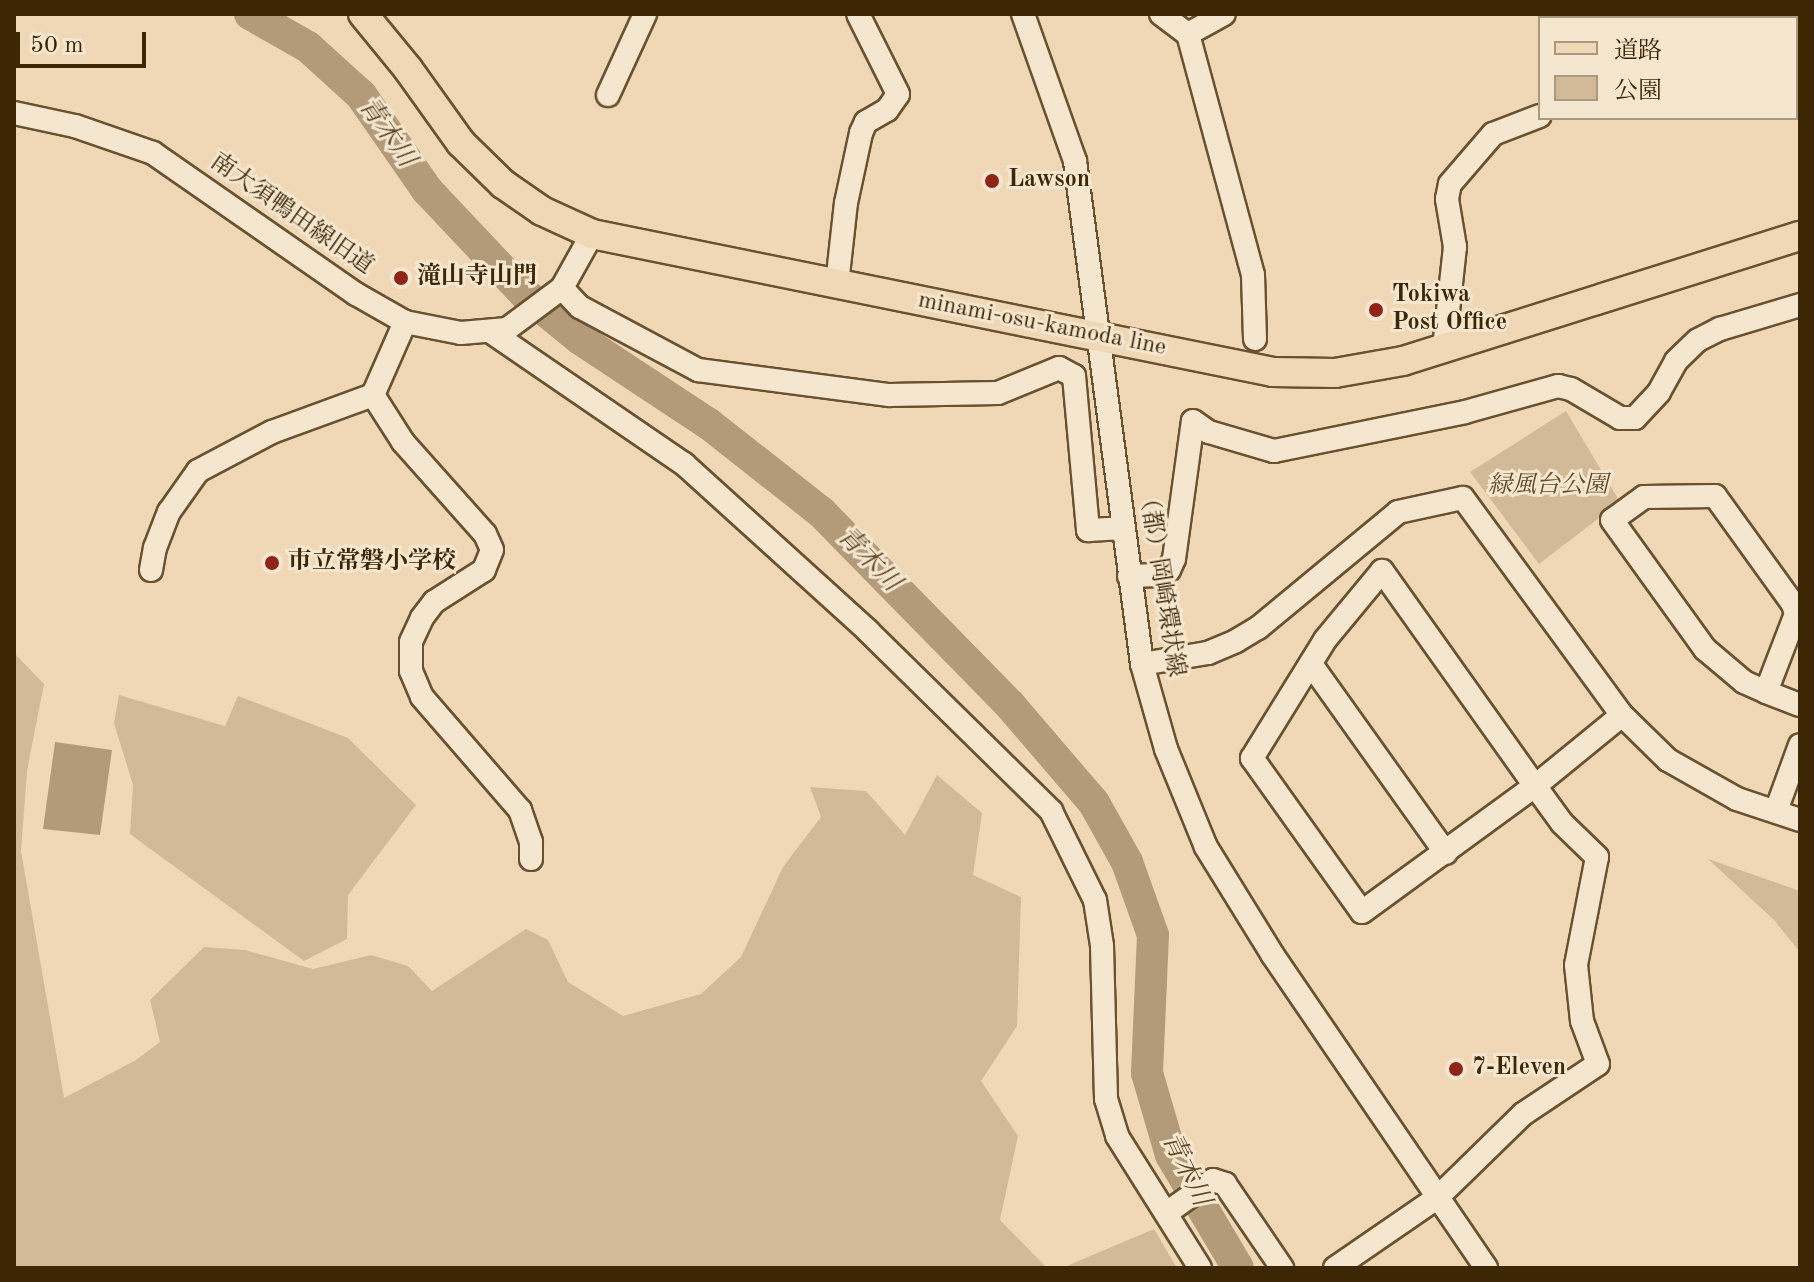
<!DOCTYPE html>
<meta charset="utf-8">
<style>
body{margin:0}
#map{position:relative;width:1814px;height:1282px;overflow:hidden;background:#f0d8b6;font-family:"Old Standard TT","Noto Serif JP",serif}
div>[style]{position:absolute}
[style*='--x']{left:calc(var(--x)*1px);top:calc(var(--y)*1px);width:calc(var(--w)*1px);rotate:calc(var(--a)*1deg)}
.green>*{inset:0;background:#d2ba98}
.water>*{inset:0;background:#b39b79}
.river>*{height:32px;margin:-16px;padding:0 16px;transform-origin:16px;border-radius:16px;background:#b39b79}
.roads{filter:drop-shadow(2px 0 #6a5230) drop-shadow(-2px 0 #6a5230) drop-shadow(0 2px #6a5230) drop-shadow(0 -2px #6a5230)}
.minor>*{height:22px;margin:-11px;padding:0 11px;transform-origin:11px;border-radius:11px;background:#f5e6d0}
.major>*{height:28px;margin:-14px;padding:0 14px;transform-origin:14px;border-radius:14px;background:#f0d8b6}
.dots>*{width:22px;height:22px;translate:-50% -50%;box-sizing:border-box;border:4px solid #f5e6d0;border-radius:50%}
span{translate:-50% -50%;white-space:nowrap;text-align:center;line-height:1.15;-webkit-text-stroke:6px #f5e6d0;paint-order:stroke}
.poi-label{font-size:24px;color:#3d2604;font-weight:700}
.left{translate:0 -50%;text-align:left}
.street-label{font-size:24px;color:#3d2604}
.park-label{font-size:24px;color:#624b29;font-style:italic}
.water-label{font-size:26px;color:#604927;font-style:italic}
.frame{position:absolute;inset:0;border:16px solid #3d2604;pointer-events:none}
.legend{position:absolute;left:1538px;top:16px;width:260px;height:104px;box-sizing:border-box;background:#f5e6d0;border:2px solid #ab997e;margin:0;padding:10px 14px;list-style:none;font-size:24px;color:#3d2604}
.legend li{display:flex;align-items:center;gap:16px;height:40px}
.legend b{width:40px;border:2px solid #ab997e}
.scale{position:absolute;left:16px;top:32px;width:130px;height:36px;box-sizing:border-box;border:4px solid #3d2604;border-top:0;padding-left:10px;font-size:24px;line-height:28px;white-space:nowrap;color:#3d2604;-webkit-text-stroke:6px #f5e6d0;paint-order:stroke}
</style>
<div id="map">
<div class="green">
<i style="clip-path:polygon(1566px 411px,1620px 502px,1539px 564px,1470px 472px)"></i>
<i style="clip-path:polygon(14px 653px,44px 684px,27px 771px,21px 851px,64px 1098px,136px 1060px,160px 1042px,150px 1000px,204px 947px,245px 950px,313px 969px,371px 955px,408px 966px,432px 991px,526px 929px,548px 940px,568px 982px,623px 1016px,701px 994px,741px 957px,783px 867px,821px 817px,810px 787px,866px 791px,905px 835px,937px 775px,982px 813px,973px 875px,1021px 897px,1017px 1026px,981px 1081px,1018px 1136px,1000px 1220px,1047px 1268px,14px 1268px)"></i>
<i style="clip-path:polygon(119px 695px,225px 726px,238px 696px,348px 738px,416px 805px,348px 895px,347px 939px,304px 961px,130px 834px,133px 785px,114px 723px)"></i>
<i style="clip-path:polygon(1708px 859px,1800px 891px,1800px 952px,1774px 920px)"></i>
<i style="clip-path:polygon(1154px 1229px,1177px 1268px,1062px 1268px)"></i>
</div>
<div class="water">
<i style="clip-path:polygon(55px 742px,112px 750px,100px 835px,43px 829px)"></i>
</div>
<div class="river">
<i style="--x:250;--y:14;--w:67;--a:29.6"></i>
<i style="--x:308;--y:47;--w:72;--a:42.2"></i>
<i style="--x:361;--y:95;--w:116;--a:55.2"></i>
<i style="--x:427;--y:190;--w:143;--a:46.7"></i>
<i style="--x:525;--y:294;--w:71;--a:39.3"></i>
<i style="--x:580;--y:339;--w:154;--a:33.4"></i>
<i style="--x:709;--y:424;--w:142;--a:38.2"></i>
<i style="--x:821;--y:512;--w:270;--a:45.6"></i>
<i style="--x:1010;--y:705;--w:129;--a:49.4"></i>
<i style="--x:1094;--y:803;--w:68;--a:60.8"></i>
<i style="--x:1127;--y:862;--w:77;--a:70.4"></i>
<i style="--x:1153;--y:935;--w:138;--a:92.5"></i>
<i style="--x:1147;--y:1073;--w:85;--a:73.7"></i>
<i style="--x:1171;--y:1155;--w:131;--a:59.3"></i>
</div>
<div class="roads">
<div class="minor">
<i style="--x:1023;--y:14;--w:156;--a:70.5"></i>
<i style="--x:1075;--y:161;--w:507;--a:82.41"></i>
<i style="--x:1142;--y:664;--w:88;--a:74.2"></i>
<i style="--x:1166;--y:749;--w:106;--a:67.8"></i>
<i style="--x:1206;--y:847;--w:126;--a:58.3"></i>
<i style="--x:1272;--y:954;--w:380;--a:55.7"></i>
<i style="--x:1161;--y:14;--w:34;--a:37"></i>
<i style="--x:1188;--y:34;--w:250;--a:74.9"></i>
<i style="--x:1253;--y:275;--w:64;--a:88.2"></i>
<i style="--x:1728;--y:18;--w:5;--a:-53"></i>
<i style="--x:1188;--y:34;--w:41;--a:-29.1"></i>
<i style="--x:608;--y:95;--w:89;--a:-65.4"></i>
<i style="--x:14;--y:113;--w:62;--a:12"></i>
<i style="--x:75;--y:126;--w:83;--a:19.1"></i>
<i style="--x:153;--y:153;--w:247;--a:34.8"></i>
<i style="--x:356;--y:294;--w:56;--a:29.7"></i>
<i style="--x:405;--y:322;--w:57;--a:11.1"></i>
<i style="--x:461;--y:333;--w:46;--a:-5"></i>
<i style="--x:507;--y:329;--w:69;--a:-36.7"></i>
<i style="--x:562;--y:288;--w:62;--a:-60.9"></i>
<i style="--x:837;--y:284;--w:81;--a:-83.7"></i>
<i style="--x:846;--y:203;--w:72;--a:-77.9"></i>
<i style="--x:861;--y:133;--w:12;--a:-66"></i>
<i style="--x:866;--y:122;--w:24;--a:-30"></i>
<i style="--x:887;--y:110;--w:19;--a:-55"></i>
<i style="--x:898;--y:94;--w:89;--a:-116.6"></i>
<i style="--x:562;--y:288;--w:26;--a:47"></i>
<i style="--x:580;--y:307;--w:134;--a:28.1"></i>
<i style="--x:698;--y:370;--w:193;--a:7.5"></i>
<i style="--x:889;--y:395;--w:109;--a:-1.1"></i>
<i style="--x:998;--y:393;--w:66;--a:-22.3"></i>
<i style="--x:1059;--y:368;--w:17;--a:28"></i>
<i style="--x:1074;--y:376;--w:155;--a:84.8"></i>
<i style="--x:1088;--y:530;--w:36;--a:-3"></i>
<i style="--x:491;--y:332;--w:234;--a:34.4"></i>
<i style="--x:684;--y:464;--w:248;--a:42.2"></i>
<i style="--x:868;--y:631;--w:257;--a:44.5"></i>
<i style="--x:1051;--y:811;--w:99;--a:63.7"></i>
<i style="--x:1095;--y:900;--w:47;--a:81.3"></i>
<i style="--x:1102;--y:946;--w:153;--a:88.5"></i>
<i style="--x:1106;--y:1099;--w:39;--a:73"></i>
<i style="--x:1117;--y:1136;--w:156;--a:57.8"></i>
<i style="--x:1444;--y:348;--w:102;--a:-83.8"></i>
<i style="--x:1455;--y:247;--w:49;--a:-99.5"></i>
<i style="--x:1447;--y:199;--w:15;--a:-79"></i>
<i style="--x:1450;--y:184;--w:66;--a:-49.3"></i>
<i style="--x:1493;--y:134;--w:50;--a:-21"></i>
<i style="--x:373;--y:395;--w:56;--a:57.4"></i>
<i style="--x:403;--y:442;--w:123;--a:48.3"></i>
<i style="--x:485;--y:534;--w:17;--a:66"></i>
<i style="--x:492;--y:550;--w:22;--a:112"></i>
<i style="--x:484;--y:570;--w:59;--a:147.4"></i>
<i style="--x:434;--y:602;--w:20;--a:127"></i>
<i style="--x:422;--y:618;--w:26;--a:115"></i>
<i style="--x:411;--y:642;--w:29;--a:90"></i>
<i style="--x:411;--y:671;--w:28;--a:67"></i>
<i style="--x:422;--y:697;--w:150;--a:49.1"></i>
<i style="--x:520;--y:810;--w:34;--a:71"></i>
<i style="--x:531;--y:842;--w:17;--a:90"></i>
<i style="--x:151;--y:570;--w:22;--a:-80"></i>
<i style="--x:155;--y:548;--w:39;--a:-69"></i>
<i style="--x:169;--y:512;--w:50;--a:-54.7"></i>
<i style="--x:198;--y:471;--w:84;--a:-27.8"></i>
<i style="--x:272;--y:432;--w:108;--a:-20.1"></i>
<i style="--x:373;--y:395;--w:80;--a:-66.3"></i>
<i style="--x:1129;--y:576;--w:31;--a:-2"></i>
<i style="--x:1160;--y:575;--w:10;--a:-29"></i>
<i style="--x:1169;--y:570;--w:12;--a:-66"></i>
<i style="--x:1174;--y:559;--w:139;--a:-82.2"></i>
<i style="--x:1193;--y:421;--w:19;--a:35"></i>
<i style="--x:1209;--y:432;--w:68;--a:16.3"></i>
<i style="--x:1274;--y:451;--w:195;--a:-11.5"></i>
<i style="--x:1465;--y:412;--w:97;--a:-15.6"></i>
<i style="--x:1558;--y:386;--w:13;--a:13"></i>
<i style="--x:1571;--y:389;--w:57;--a:30.6"></i>
<i style="--x:1620;--y:418;--w:15;--a:0"></i>
<i style="--x:1635;--y:418;--w:35;--a:-47"></i>
<i style="--x:1659;--y:392;--w:35;--a:-61"></i>
<i style="--x:1676;--y:361;--w:30;--a:-44"></i>
<i style="--x:1698;--y:340;--w:25;--a:-27"></i>
<i style="--x:1720;--y:329;--w:84;--a:-16.7"></i>
<i style="--x:1142;--y:664;--w:67;--a:-9.5"></i>
<i style="--x:1208;--y:653;--w:30;--a:-23"></i>
<i style="--x:1236;--y:641;--w:26;--a:-31"></i>
<i style="--x:1258;--y:628;--w:182;--a:-39.6"></i>
<i style="--x:1398;--y:512;--w:66;--a:-12.2"></i>
<i style="--x:1463;--y:498;--w:269;--a:53.8"></i>
<i style="--x:1622;--y:715;--w:64;--a:44.4"></i>
<i style="--x:1668;--y:760;--w:79;--a:29.5"></i>
<i style="--x:1737;--y:799;--w:66;--a:18.4"></i>
<i style="--x:1311;--y:664;--w:232;--a:54.5"></i>
<i style="--x:1766;--y:692;--w:84;--a:-69"></i>
<i style="--x:1796;--y:614;--w:10;--a:-107"></i>
<i style="--x:1793;--y:604;--w:133;--a:-125.8"></i>
<i style="--x:1715;--y:496;--w:71;--a:179.2"></i>
<i style="--x:1644;--y:497;--w:39;--a:144"></i>
<i style="--x:1612;--y:520;--w:159;--a:54.2"></i>
<i style="--x:1705;--y:649;--w:51;--a:40.2"></i>
<i style="--x:1744;--y:682;--w:24;--a:24"></i>
<i style="--x:1766;--y:692;--w:36;--a:21"></i>
<i style="--x:1776;--y:811;--w:70;--a:-70"></i>
<i style="--x:1168;--y:1212;--w:55;--a:-35.4"></i>
<i style="--x:1213;--y:1180;--w:13;--a:18"></i>
<i style="--x:1225;--y:1184;--w:102;--a:55.8"></i>
<i style="--x:1335;--y:1268;--w:124;--a:-34.5"></i>
<i style="--x:1437;--y:1198;--w:120;--a:-44.3"></i>
<i style="--x:1523;--y:1114;--w:90;--a:-33.7"></i>
<i style="--x:1598;--y:1064;--w:46;--a:-110.4"></i>
<i style="--x:1582;--y:1021;--w:56;--a:-96.1"></i>
<i style="--x:1576;--y:965;--w:110;--a:-79"></i>
<i style="--x:1597;--y:857;--w:49;--a:-135.8"></i>
<i style="--x:1562;--y:823;--w:46;--a:-126.1"></i>
<i style="--x:1535;--y:786;--w:264;--a:-125.4"></i>
<i style="--x:1382;--y:571;--w:89;--a:129.6"></i>
<i style="--x:1325;--y:640;--w:139;--a:121.7"></i>
<i style="--x:1252;--y:758;--w:189;--a:54.5"></i>
<i style="--x:1362;--y:912;--w:214;--a:-36.1"></i>
<i style="--x:1535;--y:786;--w:112;--a:-39.2"></i>
</div>
<div class="major">
<i style="--x:363;--y:14;--w:71;--a:50.7"></i>
<i style="--x:408;--y:69;--w:91;--a:54.4"></i>
<i style="--x:461;--y:143;--w:59;--a:44.3"></i>
<i style="--x:503;--y:184;--w:47;--a:34.7"></i>
<i style="--x:542;--y:211;--w:55;--a:24.7"></i>
<i style="--x:592;--y:234;--w:695;--a:11.46"></i>
<i style="--x:1273;--y:372;--w:62;--a:0.9"></i>
<i style="--x:1335;--y:373;--w:69;--a:-10"></i>
<i style="--x:1403;--y:361;--w:416;--a:-17.5"></i>
</div>
</div>
<div class="dots">
<i style="left:992px;top:181px;background:#8f2418"></i>
<i style="left:401px;top:278px;background:#8f2418"></i>
<i style="left:1376px;top:310px;background:#8f2418"></i>
<i style="left:272px;top:563px;background:#8f2418"></i>
<i style="left:1456px;top:1069px;background:#8f2418"></i>
</div>
<div class="poi-label">
<span class="left" style="left:1008px;top:181px">Lawson</span>
<span class="left" style="left:417px;top:278px">滝山寺山門</span>
<span class="left" style="left:1392px;top:310px">Tokiwa<br>Post Office</span>
<span class="left" style="left:288px;top:563px">市立常磐小学校</span>
<span class="left" style="left:1472px;top:1069px">7-Eleven</span>
</div>
<div class="street-label">
<span style="left:291px;top:215px;rotate:35deg">南大須鴨田線旧道</span>
<span style="left:1042px;top:325px;rotate:11deg">minami-osu-kamoda line</span>
<span style="left:1160px;top:582px;rotate:81deg">（都）岡崎環状線</span>
</div>
<div class="park-label">
<span style="left:1548px;top:487px">緑風台公園</span>
</div>
<div class="water-label">
<span style="left:386px;top:133px;rotate:55deg">青木川</span>
<span style="left:868px;top:560px;rotate:46deg">青木川</span>
<span style="left:1185px;top:1170px;rotate:64deg">青木川</span>
</div>
<div class="frame"></div>
<ul class="legend">
<li><b style="height:10px;background:#f0d8b6"></b>道路</li>
<li><b style="height:22px;background:#d2ba98"></b>公園</li>
</ul>
<div class="scale">50 m</div>
</div>
